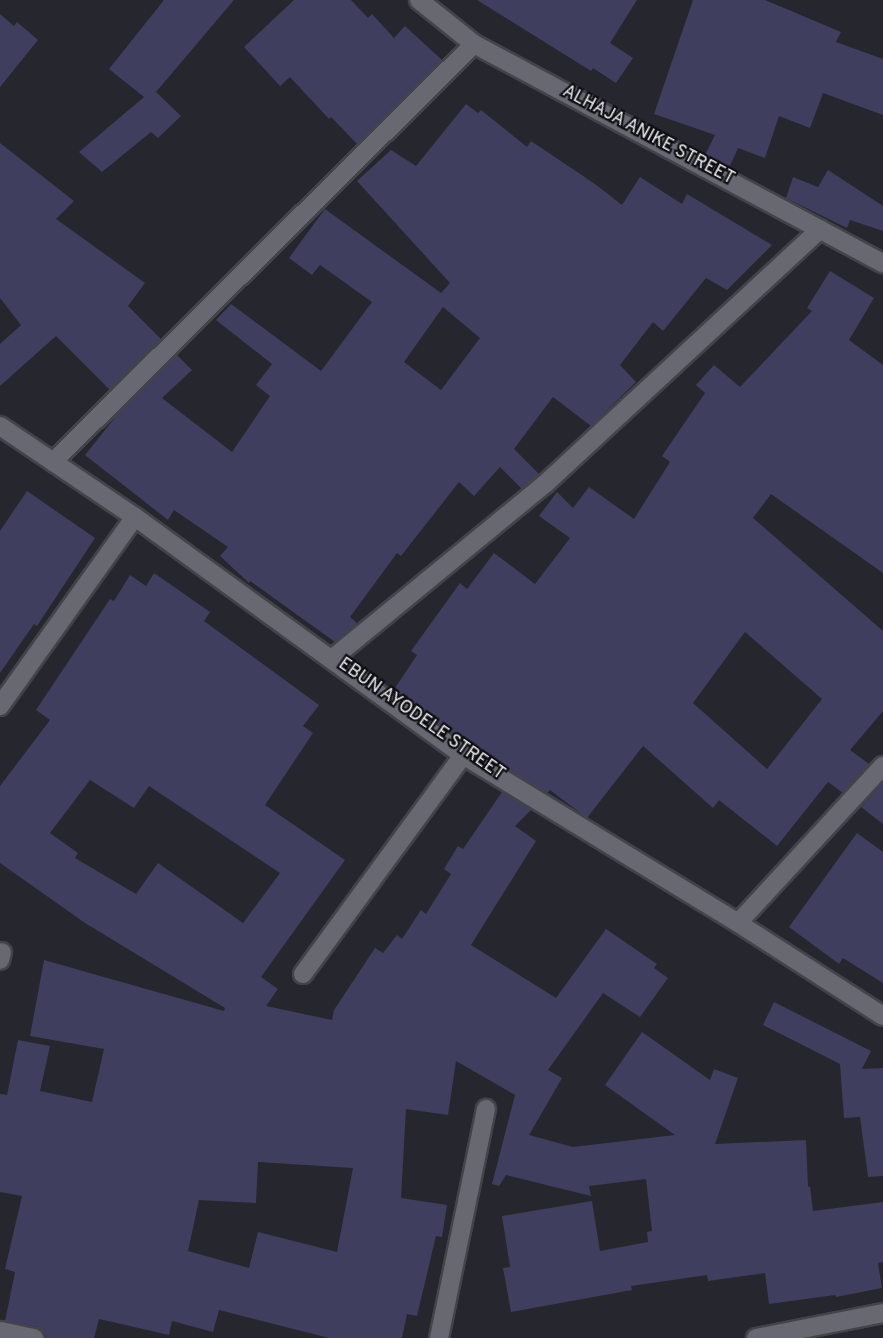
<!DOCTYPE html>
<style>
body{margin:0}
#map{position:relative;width:883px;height:1338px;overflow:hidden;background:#25262e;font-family:Overpass,sans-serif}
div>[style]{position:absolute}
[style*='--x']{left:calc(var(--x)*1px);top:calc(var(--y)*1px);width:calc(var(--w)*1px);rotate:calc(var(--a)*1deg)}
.building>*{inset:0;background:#3f3e5e}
.roads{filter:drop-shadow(2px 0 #43434a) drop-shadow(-2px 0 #43434a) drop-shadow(0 2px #43434a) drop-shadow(0 -2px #43434a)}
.minor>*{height:18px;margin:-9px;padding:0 9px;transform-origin:9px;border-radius:9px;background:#686873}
span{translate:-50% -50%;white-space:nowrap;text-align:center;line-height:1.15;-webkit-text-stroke:4.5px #0f0f13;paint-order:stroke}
.street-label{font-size:18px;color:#e9e9ef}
</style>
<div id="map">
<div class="building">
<i style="clip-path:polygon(164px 0,234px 0,156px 92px,181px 116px,158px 138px,151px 132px,102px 172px,79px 152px,144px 97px,109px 69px)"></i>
<i style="clip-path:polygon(294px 0,351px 0,368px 18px,372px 14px,394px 38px,405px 26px,442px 60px,357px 144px,331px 117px,329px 119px,290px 77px,280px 86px,244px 47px)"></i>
<i style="clip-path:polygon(477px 0,637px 0,610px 43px,633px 58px,616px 83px,593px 68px,591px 71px)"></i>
<i style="clip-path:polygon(693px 0,765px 0,841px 32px,836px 42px,883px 59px,883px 115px,823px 93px,810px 128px,779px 116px,765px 158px,738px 148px,729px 168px,705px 155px,715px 135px,654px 114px)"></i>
<i style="clip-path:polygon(0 14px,14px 26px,17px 22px,38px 40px,0 87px)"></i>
<i style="clip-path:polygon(evenodd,466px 104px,478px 113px,481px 110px,527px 147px,531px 141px,595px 184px,622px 205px,640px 177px,682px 204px,687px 194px,772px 245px,727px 290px,706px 278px,663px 331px,653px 322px,620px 365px,636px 382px,591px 426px,553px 397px,514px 449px,539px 474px,522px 489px,500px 467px,474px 496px,459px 482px,401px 556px,397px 553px,350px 617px,357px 623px,335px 642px,250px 581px,249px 583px,220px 556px,228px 547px,174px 510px,168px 520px,85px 455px,117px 415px,177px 355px,192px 370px,162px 398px,232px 452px,270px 396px,256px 385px,272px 364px,216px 320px,231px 304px,321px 371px,372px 302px,320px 265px,312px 275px,289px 258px,325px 209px,441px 293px,450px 283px,357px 181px,391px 150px,416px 166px,466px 104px,443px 307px,480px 338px,441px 390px,404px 362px,443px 307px)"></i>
<i style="clip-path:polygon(0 143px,74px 201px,56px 219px,145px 283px,128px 306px,161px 339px,110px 390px,56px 336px,0 386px,0 344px,21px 325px,0 298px)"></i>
<i style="clip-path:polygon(828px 170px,883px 206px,883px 231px,850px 220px,847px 228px,786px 198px,793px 177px,818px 187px)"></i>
<i style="clip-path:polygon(evenodd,830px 271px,874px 298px,849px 340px,883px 365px,883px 573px,771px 494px,753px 518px,883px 631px,883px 711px,850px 750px,869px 764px,843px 793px,828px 782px,777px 846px,719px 800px,713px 808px,643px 746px,587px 818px,550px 790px,547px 793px,469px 746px,393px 691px,417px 655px,411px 651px,460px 583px,467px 589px,494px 553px,535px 584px,570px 538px,539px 516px,557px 492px,573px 508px,589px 487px,634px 519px,670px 462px,662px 456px,705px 393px,696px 385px,714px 365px,740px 387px,812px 311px,807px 308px,830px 271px,745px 632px,822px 699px,767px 769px,693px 703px,745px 632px)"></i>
<i style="clip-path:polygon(27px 491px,95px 538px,37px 626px,34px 624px,0 673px,0 531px)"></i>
<i style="clip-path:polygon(evenodd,154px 573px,210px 612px,204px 621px,319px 705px,303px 726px,313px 733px,265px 805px,345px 860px,261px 977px,278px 989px,266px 1006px,332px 1020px,334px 1010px,375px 948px,383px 953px,397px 935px,402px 939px,421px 910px,426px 914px,451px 874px,444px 869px,458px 846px,463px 849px,502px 792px,531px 810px,515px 826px,536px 841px,471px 945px,556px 998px,606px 929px,657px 964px,654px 968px,668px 978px,640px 1017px,603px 993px,548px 1070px,562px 1078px,529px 1135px,573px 1147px,675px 1135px,605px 1085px,642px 1032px,710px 1080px,714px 1069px,738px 1078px,715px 1144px,806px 1140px,808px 1187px,810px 1186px,813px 1211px,883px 1202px,883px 1262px,878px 1263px,882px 1288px,836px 1297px,835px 1295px,769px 1304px,765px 1273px,708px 1281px,707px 1275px,631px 1286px,632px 1290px,511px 1312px,503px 1268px,510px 1267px,502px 1216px,592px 1201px,600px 1251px,648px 1242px,647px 1232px,652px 1231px,646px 1179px,589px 1186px,591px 1196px,506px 1175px,499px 1186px,492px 1184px,515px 1095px,456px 1061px,448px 1115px,406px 1109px,401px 1198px,447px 1205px,442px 1237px,436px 1236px,417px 1316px,407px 1314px,402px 1338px,329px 1338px,219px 1310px,213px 1332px,172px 1321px,169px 1335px,99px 1319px,94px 1338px,46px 1338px,37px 1327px,5px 1321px,15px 1272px,5px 1269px,22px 1196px,0 1192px,0 1094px,7px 1095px,18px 1040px,50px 1046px,40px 1091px,92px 1102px,104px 1049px,30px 1036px,44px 960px,224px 1011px,225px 1008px,85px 923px,0 863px,0 786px,50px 720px,36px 710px,110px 599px,114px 601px,130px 575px,146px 586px,154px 573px,90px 780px,134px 808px,149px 786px,280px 873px,243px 923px,158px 863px,136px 894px,75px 858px,78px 853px,50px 833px,90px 780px,154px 573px,258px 1162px,353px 1168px,337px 1252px,258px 1232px,249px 1268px,188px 1251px,199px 1200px,256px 1203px,258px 1162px)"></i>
<i style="clip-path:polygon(883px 783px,883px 824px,861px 807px)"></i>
<i style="clip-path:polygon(857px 833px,883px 852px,883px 983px,843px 958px,839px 964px,789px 927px)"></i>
<i style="clip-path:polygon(774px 1002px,871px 1051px,862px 1069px,883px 1068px,883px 1176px,868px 1177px,860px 1117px,844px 1118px,840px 1064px,763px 1025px)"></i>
</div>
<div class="roads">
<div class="minor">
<i style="--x:419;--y:0;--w:70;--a:38.7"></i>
<i style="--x:474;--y:44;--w:464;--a:28.2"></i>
<i style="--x:0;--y:426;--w:163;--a:34"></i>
<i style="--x:135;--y:517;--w:405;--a:36"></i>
<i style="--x:463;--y:755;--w:322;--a:31.4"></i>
<i style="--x:738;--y:923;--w:172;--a:32.7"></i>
<i style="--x:53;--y:462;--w:593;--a:-44.8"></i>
<i style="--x:333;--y:658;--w:274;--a:-39.4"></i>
<i style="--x:545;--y:484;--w:375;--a:-42.8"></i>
<i style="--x:0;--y:706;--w:232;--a:-54.5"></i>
<i style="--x:738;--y:923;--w:214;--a:-47.3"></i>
<i style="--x:0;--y:960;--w:8;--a:-76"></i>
<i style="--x:303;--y:974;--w:271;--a:-53.8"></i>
<i style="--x:0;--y:1331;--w:35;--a:12"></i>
<i style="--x:439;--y:1338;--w:234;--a:-78.4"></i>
<i style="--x:756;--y:1338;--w:129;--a:-11.1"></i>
</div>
</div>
<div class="street-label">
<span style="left:648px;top:136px;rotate:28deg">ALHAJA ANIKE STREET</span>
<span style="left:421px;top:720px;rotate:35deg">EBUN AYODELE STREET</span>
</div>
</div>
